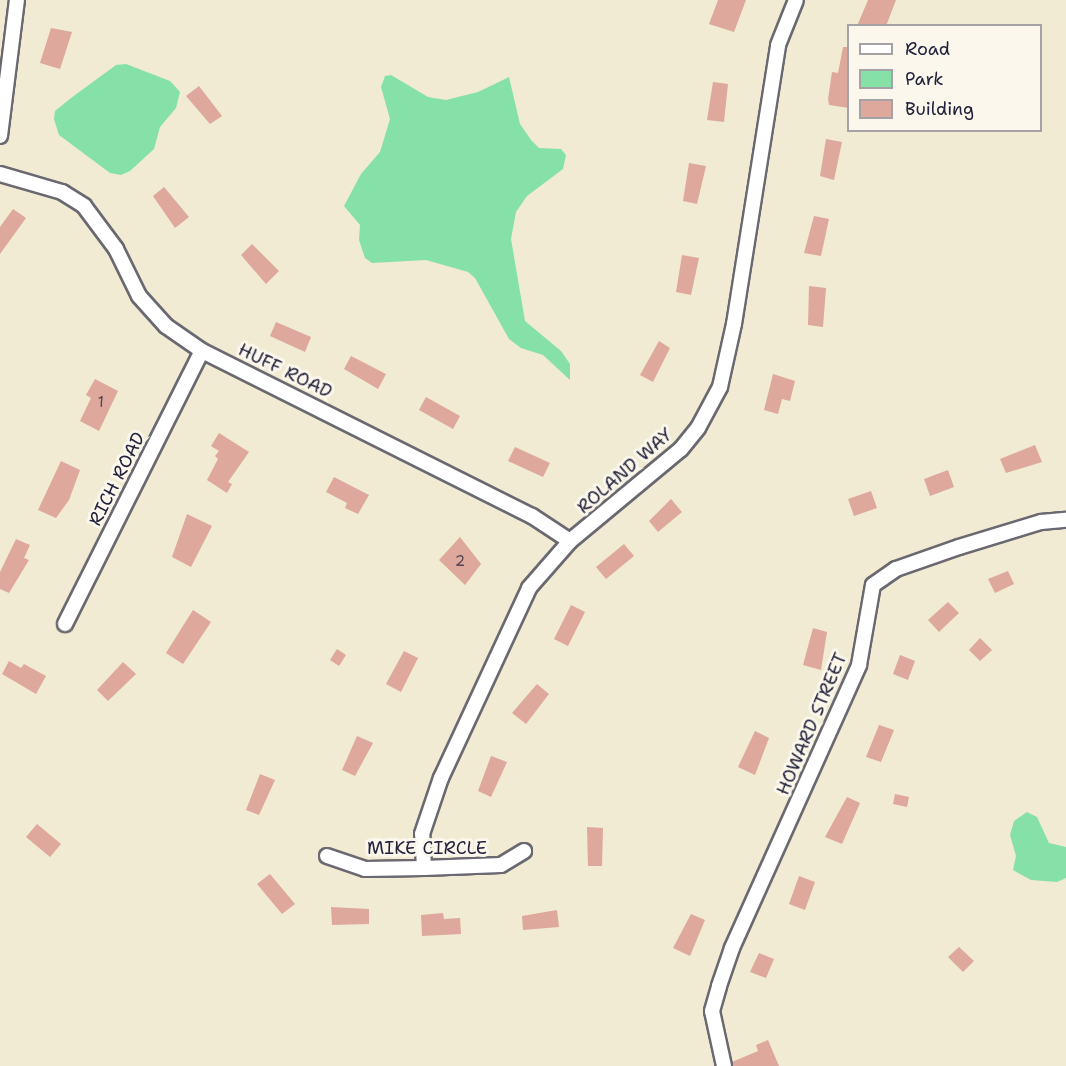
<!DOCTYPE html>
<style>
body{margin:0}
#map{position:relative;width:1066px;height:1066px;overflow:hidden;background:#f0ebd2;font-family:"Shantell Sans",sans-serif}
div>[style]{position:absolute}
[style*='--x']{left:calc(var(--x)*1px);top:calc(var(--y)*1px);width:calc(var(--w)*1px);rotate:calc(var(--a)*1deg)}
.green>*{inset:0;background:#86e1a7}
.building>*{inset:0;background:#dea89c}
.roads{filter:drop-shadow(2px 0 #6a6870) drop-shadow(-2px 0 #6a6870) drop-shadow(0 2px #6a6870) drop-shadow(0 -2px #6a6870)}
.minor>*{height:14px;margin:-7px;padding:0 7px;transform-origin:7px;border-radius:7px;background:#fff}
span{translate:-50% -50%;white-space:nowrap;text-align:center;line-height:1.15;-webkit-text-stroke:6px #fbf7ec;paint-order:stroke}
.number-label{font-size:15px;color:#514453}
.number-label span{-webkit-text-stroke-width:0}
.street-label{font-size:18px;color:#22223b}
.legend{position:absolute;left:847px;top:24px;width:195px;height:108px;box-sizing:border-box;background:#fbf7ec;border:2px solid #a4a2a5;margin:0;padding:8px 10px;list-style:none;font-size:18px;color:#22223b}
.legend li{display:flex;align-items:center;gap:12px;height:30px}
.legend b{width:30px;border:2px solid #a4a2a5}
</style>
<div id="map">
<div class="green">
<i style="clip-path:polygon(126px 64px,170px 81px,180px 92px,176px 108px,160px 127px,154px 149px,130px 171px,121px 175px,110px 173px,59px 135px,54px 119px,55px 111px,71px 98px,116px 65px)"></i>
<i style="clip-path:polygon(391px 75px,428px 97px,446px 100px,478px 92px,509px 77px,520px 124px,531px 140px,539px 148px,561px 149px,566px 155px,563px 169px,527px 196px,516px 212px,511px 239px,525px 321px,561px 351px,570px 364px,570px 380px,543px 355px,521px 348px,509px 339px,475px 278px,468px 272px,426px 260px,372px 263px,365px 258px,359px 240px,360px 225px,344px 206px,361px 174px,380px 152px,390px 119px,381px 87px,385px 76px)"></i>
<i style="clip-path:polygon(1027px 812px,1037px 817px,1049px 843px,1066px 847px,1066px 878px,1057px 882px,1031px 880px,1013px 870px,1016px 856px,1010px 835px,1014px 821px)"></i>
</div>
<div class="building">
<i style="clip-path:polygon(718px 0,746px 0,734px 32px,709px 24px)"></i>
<i style="clip-path:polygon(868px 0,896px 0,886px 26px,857px 26px)"></i>
<i style="clip-path:polygon(51px 28px,72px 32px,60px 69px,40px 63px)"></i>
<i style="clip-path:polygon(843px 47px,849px 47px,849px 108px,829px 105px,828px 99px,832px 72px,838px 73px)"></i>
<i style="clip-path:polygon(713px 82px,728px 84px,724px 122px,707px 120px)"></i>
<i style="clip-path:polygon(199px 86px,222px 116px,210px 124px,186px 96px)"></i>
<i style="clip-path:polygon(826px 139px,842px 142px,834px 180px,820px 176px)"></i>
<i style="clip-path:polygon(689px 163px,706px 166px,697px 204px,683px 201px)"></i>
<i style="clip-path:polygon(164px 187px,189px 217px,175px 228px,153px 196px)"></i>
<i style="clip-path:polygon(13px 209px,26px 218px,0 254px,0 227px)"></i>
<i style="clip-path:polygon(814px 216px,829px 219px,821px 256px,804px 253px)"></i>
<i style="clip-path:polygon(252px 244px,279px 271px,266px 284px,241px 255px)"></i>
<i style="clip-path:polygon(682px 255px,699px 258px,691px 295px,676px 292px)"></i>
<i style="clip-path:polygon(809px 286px,826px 288px,823px 327px,808px 325px)"></i>
<i style="clip-path:polygon(276px 322px,311px 337px,305px 352px,270px 336px)"></i>
<i style="clip-path:polygon(659px 341px,670px 348px,653px 382px,640px 375px)"></i>
<i style="clip-path:polygon(351px 356px,386px 374px,378px 389px,344px 369px)"></i>
<i style="clip-path:polygon(773px 374px,795px 381px,790px 401px,782px 399px,778px 414px,764px 410px)"></i>
<i style="clip-path:polygon(95px 379px,118px 391px,99px 431px,80px 421px,91px 398px,86px 395px)"></i>
<i style="clip-path:polygon(426px 397px,460px 416px,453px 429px,419px 410px)"></i>
<i style="clip-path:polygon(219px 433px,249px 452px,228px 482px,232px 484px,227px 493px,207px 480px,218px 459px,215px 456px,219px 451px,211px 446px)"></i>
<i style="clip-path:polygon(1035px 445px,1042px 462px,1006px 473px,1000px 459px)"></i>
<i style="clip-path:polygon(515px 447px,550px 463px,543px 477px,508px 461px)"></i>
<i style="clip-path:polygon(61px 461px,80px 470px,69px 500px,56px 518px,38px 510px)"></i>
<i style="clip-path:polygon(948px 470px,954px 487px,930px 496px,924px 479px)"></i>
<i style="clip-path:polygon(334px 477px,369px 495px,358px 514px,345px 508px,347px 503px,326px 492px)"></i>
<i style="clip-path:polygon(871px 491px,877px 508px,854px 516px,848px 499px)"></i>
<i style="clip-path:polygon(671px 499px,682px 512px,658px 532px,649px 521px)"></i>
<i style="clip-path:polygon(187px 514px,212px 526px,191px 567px,172px 557px)"></i>
<i style="clip-path:polygon(460px 537px,481px 564px,465px 585px,439px 560px)"></i>
<i style="clip-path:polygon(16px 539px,30px 545px,24px 558px,29px 560px,9px 593px,0 589px,0 572px)"></i>
<i style="clip-path:polygon(624px 544px,634px 556px,606px 579px,596px 567px)"></i>
<i style="clip-path:polygon(1008px 571px,1014px 584px,995px 593px,988px 579px)"></i>
<i style="clip-path:polygon(948px 602px,959px 613px,939px 632px,928px 620px)"></i>
<i style="clip-path:polygon(571px 605px,585px 612px,568px 646px,554px 639px)"></i>
<i style="clip-path:polygon(193px 610px,211px 622px,183px 664px,166px 653px)"></i>
<i style="clip-path:polygon(813px 628px,827px 632px,821px 670px,803px 665px)"></i>
<i style="clip-path:polygon(980px 638px,992px 650px,980px 661px,969px 650px)"></i>
<i style="clip-path:polygon(337px 649px,346px 655px,339px 666px,330px 660px)"></i>
<i style="clip-path:polygon(404px 651px,418px 658px,401px 692px,386px 684px)"></i>
<i style="clip-path:polygon(900px 655px,915px 661px,908px 680px,893px 674px)"></i>
<i style="clip-path:polygon(9px 661px,21px 668px,24px 664px,46px 676px,36px 694px,2px 674px)"></i>
<i style="clip-path:polygon(123px 662px,136px 674px,108px 701px,97px 690px)"></i>
<i style="clip-path:polygon(537px 684px,549px 694px,526px 724px,512px 713px)"></i>
<i style="clip-path:polygon(879px 725px,894px 730px,881px 762px,866px 757px)"></i>
<i style="clip-path:polygon(755px 731px,769px 738px,755px 775px,738px 767px)"></i>
<i style="clip-path:polygon(357px 736px,373px 743px,355px 776px,342px 770px)"></i>
<i style="clip-path:polygon(491px 756px,507px 762px,491px 797px,478px 791px)"></i>
<i style="clip-path:polygon(260px 774px,275px 780px,259px 815px,246px 810px)"></i>
<i style="clip-path:polygon(895px 794px,909px 797px,907px 807px,893px 804px)"></i>
<i style="clip-path:polygon(847px 797px,860px 803px,842px 844px,825px 837px)"></i>
<i style="clip-path:polygon(37px 824px,61px 844px,50px 857px,26px 837px)"></i>
<i style="clip-path:polygon(587px 827px,603px 828px,602px 866px,588px 866px)"></i>
<i style="clip-path:polygon(270px 874px,295px 904px,282px 914px,257px 884px)"></i>
<i style="clip-path:polygon(799px 876px,815px 882px,805px 910px,789px 904px)"></i>
<i style="clip-path:polygon(331px 907px,369px 909px,369px 924px,332px 925px)"></i>
<i style="clip-path:polygon(557px 910px,559px 927px,523px 930px,522px 916px)"></i>
<i style="clip-path:polygon(443px 913px,444px 919px,460px 918px,461px 934px,422px 936px,421px 915px)"></i>
<i style="clip-path:polygon(691px 914px,705px 920px,690px 956px,673px 948px)"></i>
<i style="clip-path:polygon(959px 947px,974px 961px,963px 972px,948px 957px)"></i>
<i style="clip-path:polygon(759px 953px,774px 959px,766px 978px,750px 972px)"></i>
<i style="clip-path:polygon(768px 1040px,779px 1066px,733px 1066px,732px 1062px,758px 1051px,756px 1045px)"></i>
</div>
<div class="roads">
<div class="minor">
<i style="--x:0;--y:136;--w:137;--a:-82.9"></i>
<i style="--x:0;--y:174;--w:65;--a:16.2"></i>
<i style="--x:62;--y:192;--w:26;--a:32"></i>
<i style="--x:84;--y:206;--w:54;--a:53.3"></i>
<i style="--x:116;--y:249;--w:52;--a:63.9"></i>
<i style="--x:139;--y:296;--w:40;--a:48"></i>
<i style="--x:166;--y:326;--w:44;--a:34.8"></i>
<i style="--x:202;--y:351;--w:369;--a:26.6"></i>
<i style="--x:532;--y:516;--w:45;--a:33.3"></i>
<i style="--x:65;--y:624;--w:305;--a:-63.4"></i>
<i style="--x:327;--y:856;--w:40;--a:18.9"></i>
<i style="--x:365;--y:869;--w:59;--a:-1"></i>
<i style="--x:424;--y:868;--w:77;--a:-2.2"></i>
<i style="--x:501;--y:865;--w:27;--a:-31"></i>
<i style="--x:424;--y:868;--w:34;--a:-93"></i>
<i style="--x:422;--y:834;--w:59;--a:-71.3"></i>
<i style="--x:441;--y:778;--w:209;--a:-65.1"></i>
<i style="--x:529;--y:588;--w:62;--a:-48.9"></i>
<i style="--x:570;--y:541;--w:144;--a:-39.7"></i>
<i style="--x:681;--y:449;--w:27;--a:-51"></i>
<i style="--x:698;--y:428;--w:47;--a:-61.8"></i>
<i style="--x:720;--y:387;--w:65;--a:-77.5"></i>
<i style="--x:734;--y:324;--w:282;--a:-81"></i>
<i style="--x:778;--y:45;--w:48;--a:-68.2"></i>
<i style="--x:724;--y:1066;--w:56;--a:-102.3"></i>
<i style="--x:712;--y:1011;--w:26;--a:-74"></i>
<i style="--x:719;--y:986;--w:40;--a:-71.1"></i>
<i style="--x:732;--y:948;--w:310;--a:-65.8"></i>
<i style="--x:859;--y:665;--w:81;--a:-80.1"></i>
<i style="--x:873;--y:585;--w:28;--a:-35"></i>
<i style="--x:896;--y:569;--w:67;--a:-19.2"></i>
<i style="--x:959;--y:547;--w:86;--a:-17"></i>
<i style="--x:1041;--y:522;--w:25;--a:-5"></i>
</div>
</div>
<div class="number-label">
<span style="left:101px;top:403px">1</span>
<span style="left:460px;top:562px">2</span>
</div>
<div class="street-label">
<span style="left:285px;top:371px;rotate:26deg">HUFF ROAD</span>
<span style="left:625px;top:471px;rotate:-41deg">ROLAND WAY</span>
<span style="left:117px;top:479px;rotate:-63deg">RICH ROAD</span>
<span style="left:812px;top:724px;rotate:-67deg">HOWARD STREET</span>
<span style="left:427px;top:848px">MIKE CIRCLE</span>
</div>
<ul class="legend">
<li><b style="height:8px;background:#fff"></b>Road</li>
<li><b style="height:16px;background:#86e1a7"></b>Park</li>
<li><b style="height:16px;background:#dea89c"></b>Building</li>
</ul>
</div>
